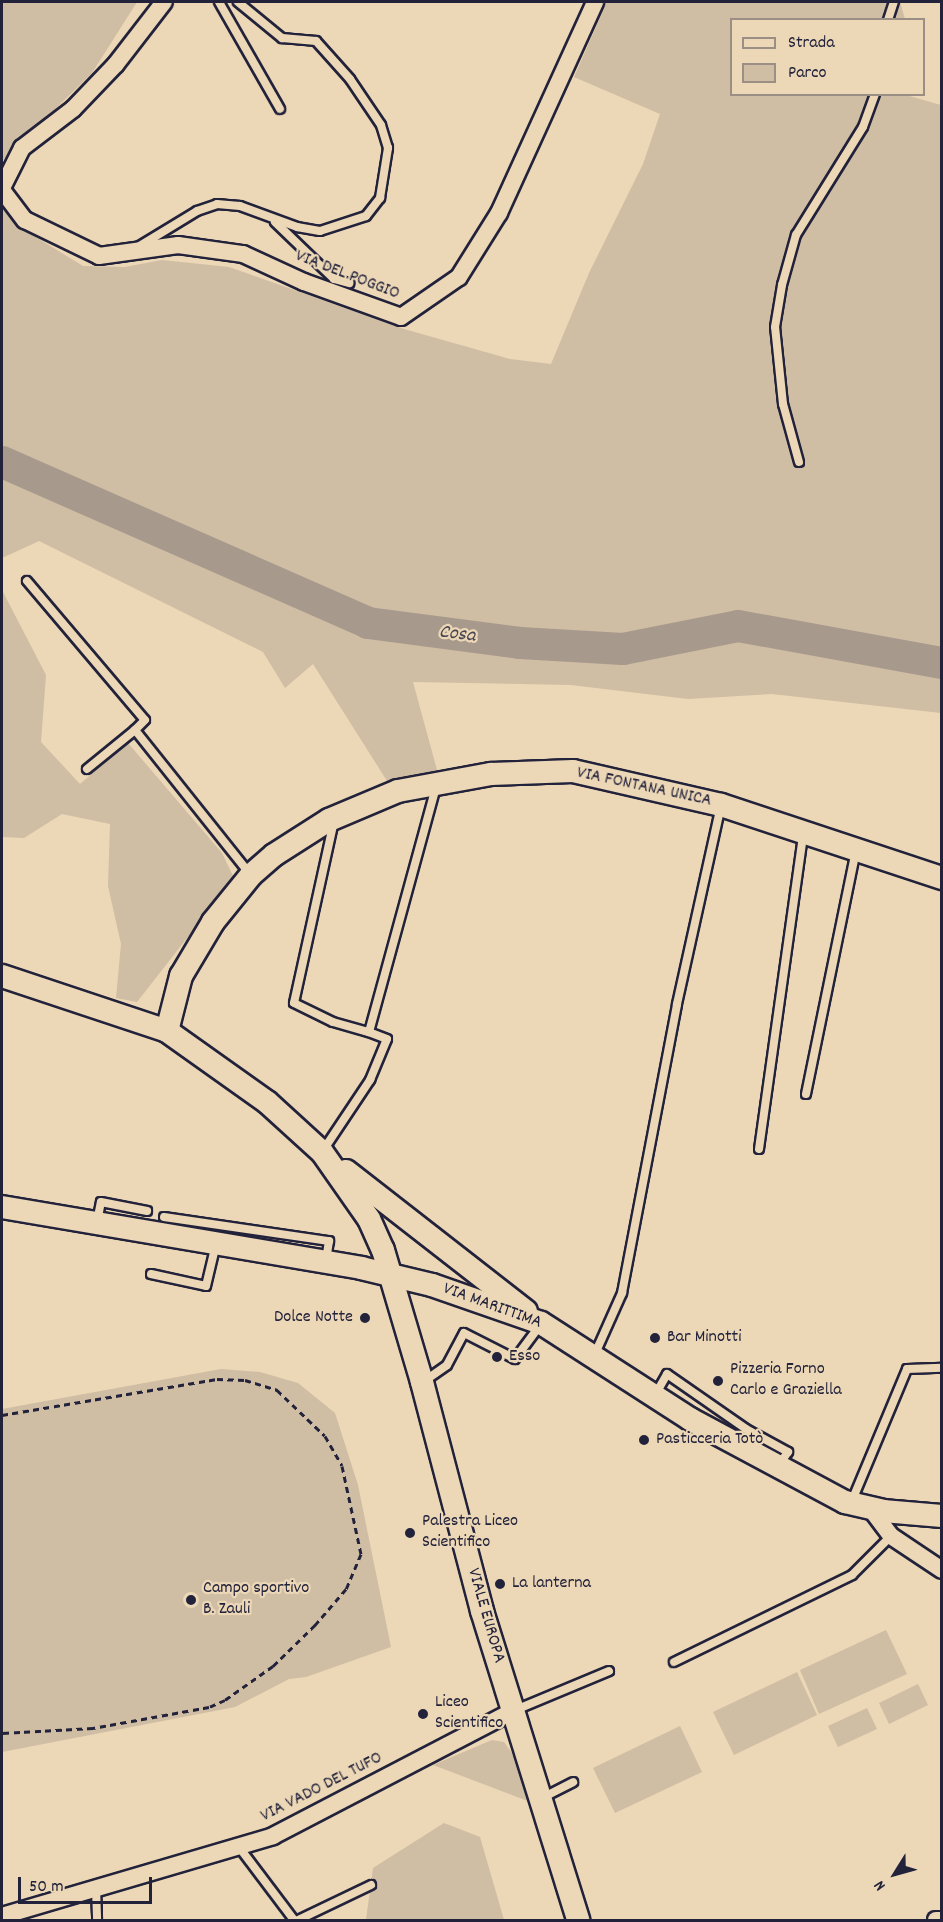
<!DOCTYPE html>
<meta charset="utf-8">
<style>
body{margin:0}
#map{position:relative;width:943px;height:1922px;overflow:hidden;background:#ecd7b6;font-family:Dekko,sans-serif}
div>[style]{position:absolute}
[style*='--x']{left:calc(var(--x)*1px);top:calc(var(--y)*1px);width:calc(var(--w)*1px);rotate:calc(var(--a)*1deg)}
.green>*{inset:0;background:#cfbda4}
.river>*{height:32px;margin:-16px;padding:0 16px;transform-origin:16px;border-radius:16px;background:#a7998c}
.path>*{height:3px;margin-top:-1.5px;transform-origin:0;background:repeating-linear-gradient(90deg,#22223b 0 6px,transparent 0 10.5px)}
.roads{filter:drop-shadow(2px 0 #22223b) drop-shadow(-2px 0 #22223b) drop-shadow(0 2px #22223b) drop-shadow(0 -2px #22223b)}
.lane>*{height:8px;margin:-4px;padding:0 4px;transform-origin:4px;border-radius:4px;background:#ecd7b6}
.street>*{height:16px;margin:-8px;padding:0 8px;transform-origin:8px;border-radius:8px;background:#ecd7b6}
.secondary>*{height:22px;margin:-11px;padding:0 11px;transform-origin:11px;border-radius:11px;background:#ecd7b6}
.dots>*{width:16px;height:16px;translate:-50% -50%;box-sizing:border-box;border:3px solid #ecd7b6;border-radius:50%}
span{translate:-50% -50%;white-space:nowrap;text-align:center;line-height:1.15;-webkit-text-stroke:4.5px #ecd7b6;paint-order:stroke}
.street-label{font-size:18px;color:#22223b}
.poi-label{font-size:18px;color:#22223b}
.right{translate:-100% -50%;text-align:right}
.left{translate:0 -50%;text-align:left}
.water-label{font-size:20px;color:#4a4653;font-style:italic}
.frame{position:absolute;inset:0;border:3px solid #22223b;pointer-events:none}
.legend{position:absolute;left:730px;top:18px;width:195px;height:78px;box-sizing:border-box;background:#ecd7b6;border:2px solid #9b8f85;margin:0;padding:8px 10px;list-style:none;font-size:18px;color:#22223b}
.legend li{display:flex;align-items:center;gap:12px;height:30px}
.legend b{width:30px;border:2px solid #9b8f85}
.north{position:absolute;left:865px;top:1844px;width:60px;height:60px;-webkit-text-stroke:4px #ecd7b6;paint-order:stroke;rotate:233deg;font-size:16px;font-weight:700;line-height:24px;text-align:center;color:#22223b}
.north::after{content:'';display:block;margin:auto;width:21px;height:27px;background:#22223b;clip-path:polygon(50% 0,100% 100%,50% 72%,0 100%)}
.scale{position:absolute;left:18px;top:1877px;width:134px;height:27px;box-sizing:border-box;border:3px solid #22223b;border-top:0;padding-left:8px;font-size:18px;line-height:21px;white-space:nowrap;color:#22223b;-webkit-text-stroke:4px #ecd7b6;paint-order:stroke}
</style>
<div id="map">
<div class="green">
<i style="clip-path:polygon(2px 2px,137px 2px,92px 73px,2px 161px)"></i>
<i style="clip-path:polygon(607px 2px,900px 2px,905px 19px,732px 20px,732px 94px,906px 95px,941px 105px,941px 713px,772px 694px,688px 699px,571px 685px,413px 682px,437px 770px,389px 784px,313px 664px,285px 688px,263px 652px,39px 541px,2px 558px,2px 208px,21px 228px,83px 266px,125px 267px,162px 260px,229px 267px,404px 329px,510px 359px,551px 364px,589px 273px,643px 164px,660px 114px,574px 77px)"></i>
<i style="clip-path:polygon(2px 590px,46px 675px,41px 742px,80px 784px,128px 743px,222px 853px,234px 878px,137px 1002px,116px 998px,121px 944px,108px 886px,110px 824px,62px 814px,24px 838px,2px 837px)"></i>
<i style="clip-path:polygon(221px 1369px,260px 1372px,298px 1383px,335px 1413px,358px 1485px,391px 1647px,306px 1677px,289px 1679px,235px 1707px,2px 1752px,2px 1409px)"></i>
<i style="clip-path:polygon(886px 1630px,907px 1674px,819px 1714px,800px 1670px)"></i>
<i style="clip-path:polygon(797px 1672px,817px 1715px,734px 1755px,713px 1712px)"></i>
<i style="clip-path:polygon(918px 1684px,928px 1705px,889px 1724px,879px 1703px)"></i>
<i style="clip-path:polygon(867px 1708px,877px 1729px,838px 1747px,828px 1726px)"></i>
<i style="clip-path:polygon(680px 1726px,702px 1772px,615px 1813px,593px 1768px)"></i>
<i style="clip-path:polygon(492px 1740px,504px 1742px,514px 1756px,528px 1801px,433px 1765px)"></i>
<i style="clip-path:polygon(444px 1823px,480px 1837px,504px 1920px,366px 1920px,373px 1868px)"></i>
</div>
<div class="river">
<i style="--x:2;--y:462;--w:400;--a:23.7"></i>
<i style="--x:368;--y:623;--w:153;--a:7.5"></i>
<i style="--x:520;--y:643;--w:103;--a:3.3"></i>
<i style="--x:623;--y:649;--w:117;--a:-11.3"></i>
<i style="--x:738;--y:626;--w:207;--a:10.3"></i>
</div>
<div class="path">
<i style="--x:2;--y:1415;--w:218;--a:-9.5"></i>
<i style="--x:217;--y:1379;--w:28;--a:2"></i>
<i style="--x:245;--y:1380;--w:34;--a:17"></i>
<i style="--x:277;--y:1390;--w:66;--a:43.8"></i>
<i style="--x:325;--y:1436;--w:34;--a:60"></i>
<i style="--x:342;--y:1466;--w:90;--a:77.8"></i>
<i style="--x:361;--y:1554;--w:38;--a:113"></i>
<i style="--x:346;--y:1589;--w:48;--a:130.7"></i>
<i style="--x:315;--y:1625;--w:59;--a:135.7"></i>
<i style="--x:273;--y:1666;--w:59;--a:144.7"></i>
<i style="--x:225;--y:1700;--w:17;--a:156"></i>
<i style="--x:209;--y:1707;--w:118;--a:169.7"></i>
<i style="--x:93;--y:1728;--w:91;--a:176.9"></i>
</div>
<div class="roads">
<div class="lane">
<i style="--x:219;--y:2;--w:123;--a:60.3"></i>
<i style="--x:888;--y:20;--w:19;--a:-72"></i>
<i style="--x:275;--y:222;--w:82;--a:44"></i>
<i style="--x:334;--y:279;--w:16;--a:15"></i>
<i style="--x:138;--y:247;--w:69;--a:-31.4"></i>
<i style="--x:197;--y:211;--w:21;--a:-19"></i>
<i style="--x:217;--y:204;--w:23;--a:5"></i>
<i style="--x:240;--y:206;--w:61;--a:20.2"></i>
<i style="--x:297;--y:227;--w:23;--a:10"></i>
<i style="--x:320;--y:231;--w:48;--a:-18.1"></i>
<i style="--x:366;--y:216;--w:23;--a:-52"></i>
<i style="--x:380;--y:198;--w:51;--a:-80.9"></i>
<i style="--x:388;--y:148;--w:24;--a:-107"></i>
<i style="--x:381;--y:125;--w:55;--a:-124"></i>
<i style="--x:350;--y:79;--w:51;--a:-131.8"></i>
<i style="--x:316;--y:41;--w:34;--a:-175"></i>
<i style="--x:282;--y:38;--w:57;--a:-140.7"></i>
<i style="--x:799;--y:462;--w:60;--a:-105.4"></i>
<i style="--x:783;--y:404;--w:77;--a:-95.9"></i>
<i style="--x:775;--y:327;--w:43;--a:-80.5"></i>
<i style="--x:782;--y:285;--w:52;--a:-74.4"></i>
<i style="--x:796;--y:235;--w:127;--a:-58.2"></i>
<i style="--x:863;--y:127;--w:35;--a:-70"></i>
<i style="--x:27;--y:581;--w:182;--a:49.7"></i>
<i style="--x:145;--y:720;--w:14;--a:135"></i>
<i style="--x:87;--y:769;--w:62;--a:-39.1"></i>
<i style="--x:135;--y:730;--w:184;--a:51.4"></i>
<i style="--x:334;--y:821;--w:186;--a:102.4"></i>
<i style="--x:294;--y:1003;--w:43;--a:26"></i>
<i style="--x:333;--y:1022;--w:37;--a:16"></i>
<i style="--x:806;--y:1094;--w:248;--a:-78.4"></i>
<i style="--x:759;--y:1149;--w:318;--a:-82"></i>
<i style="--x:322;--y:1152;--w:87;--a:-56.3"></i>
<i style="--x:370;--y:1080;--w:44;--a:-67.5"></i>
<i style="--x:387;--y:1039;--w:19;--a:-159"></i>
<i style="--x:369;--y:1032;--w:254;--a:-74.7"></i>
<i style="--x:164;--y:1217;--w:167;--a:8.3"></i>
<i style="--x:329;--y:1241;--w:19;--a:99"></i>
<i style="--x:97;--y:1222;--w:20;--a:-79"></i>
<i style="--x:101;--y:1202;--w:47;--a:11.1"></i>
<i style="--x:151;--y:1274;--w:56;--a:12.3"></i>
<i style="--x:206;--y:1286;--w:43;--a:-76.6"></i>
<i style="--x:594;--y:1356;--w:69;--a:-66"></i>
<i style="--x:622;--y:1293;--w:294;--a:-79.2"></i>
<i style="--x:677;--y:1004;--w:204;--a:-77.5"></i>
<i style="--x:423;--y:1382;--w:29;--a:-35"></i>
<i style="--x:447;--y:1365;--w:36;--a:-62"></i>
<i style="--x:464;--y:1333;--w:57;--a:27"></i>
<i style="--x:515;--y:1359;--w:44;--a:-53.4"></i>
<i style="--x:655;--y:1395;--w:24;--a:-60"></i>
<i style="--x:667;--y:1374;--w:96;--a:34.8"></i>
<i style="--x:746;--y:1429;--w:48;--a:28.7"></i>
<i style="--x:788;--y:1452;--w:17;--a:126"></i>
<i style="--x:851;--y:1503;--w:145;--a:-67.3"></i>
<i style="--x:907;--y:1369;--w:35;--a:-2"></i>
<i style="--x:674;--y:1662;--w:198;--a:-26"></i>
<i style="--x:852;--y:1575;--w:55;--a:-45"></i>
<i style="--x:513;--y:1711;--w:104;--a:-22.6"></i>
<i style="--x:542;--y:1798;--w:35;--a:-27"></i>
<i style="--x:239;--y:1847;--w:91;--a:53"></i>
<i style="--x:96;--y:1888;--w:32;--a:88"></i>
<i style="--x:298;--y:1920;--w:81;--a:-25.6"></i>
</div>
<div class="street">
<i style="--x:2;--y:188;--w:45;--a:-63.4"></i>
<i style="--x:22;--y:148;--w:64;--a:-37.4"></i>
<i style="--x:73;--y:109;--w:62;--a:-46.3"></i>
<i style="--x:116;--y:64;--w:78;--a:-52.3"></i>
<i style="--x:2;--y:190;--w:38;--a:53"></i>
<i style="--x:25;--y:220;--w:82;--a:25.9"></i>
<i style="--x:99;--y:256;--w:80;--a:-7.9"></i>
<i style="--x:178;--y:245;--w:66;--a:7.9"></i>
<i style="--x:243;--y:254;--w:67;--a:24.7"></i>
<i style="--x:304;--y:282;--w:103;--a:19.8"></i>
<i style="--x:401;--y:317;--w:70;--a:-34.6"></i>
<i style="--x:459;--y:277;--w:75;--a:-58"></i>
<i style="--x:499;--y:213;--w:232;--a:-65.5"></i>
<i style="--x:870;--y:1508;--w:35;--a:53"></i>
<i style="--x:891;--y:1536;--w:61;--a:33.7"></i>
<i style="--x:2;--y:1916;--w:283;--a:-16.4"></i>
<i style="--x:273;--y:1836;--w:271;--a:-27.5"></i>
<i style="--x:936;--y:1920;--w:6;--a:0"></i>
</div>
<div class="secondary">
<i style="--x:2;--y:976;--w:174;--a:18.4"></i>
<i style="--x:167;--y:1031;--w:123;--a:35.4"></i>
<i style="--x:267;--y:1102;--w:74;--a:42.3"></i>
<i style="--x:322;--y:1152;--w:82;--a:55"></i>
<i style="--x:369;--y:1219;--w:34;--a:66"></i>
<i style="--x:383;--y:1250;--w:138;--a:73.5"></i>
<i style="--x:422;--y:1382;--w:237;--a:75.3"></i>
<i style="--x:482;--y:1611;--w:324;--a:72.7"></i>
<i style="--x:167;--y:1031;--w:57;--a:-75.7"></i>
<i style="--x:181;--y:976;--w:63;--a:-59.3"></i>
<i style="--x:213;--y:922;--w:60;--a:-51"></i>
<i style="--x:251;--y:875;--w:30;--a:-41"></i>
<i style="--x:274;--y:855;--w:65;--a:-32.5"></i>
<i style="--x:329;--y:820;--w:75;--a:-22.8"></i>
<i style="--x:398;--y:791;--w:95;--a:-10.4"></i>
<i style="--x:491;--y:774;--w:82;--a:-2.1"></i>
<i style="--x:573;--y:771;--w:152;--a:12.9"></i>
<i style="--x:721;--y:805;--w:233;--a:18.3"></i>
<i style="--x:346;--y:1171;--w:228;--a:37.9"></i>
<i style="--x:2;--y:1207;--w:364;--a:9.6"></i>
<i style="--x:361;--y:1268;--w:73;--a:13.5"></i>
<i style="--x:432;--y:1285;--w:115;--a:19.2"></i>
<i style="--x:541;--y:1323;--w:177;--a:32.8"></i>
<i style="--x:690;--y:1419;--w:176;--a:28.2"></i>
<i style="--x:845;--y:1502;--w:39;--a:13"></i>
<i style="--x:883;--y:1511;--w:59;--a:4.8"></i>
</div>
</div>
<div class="dots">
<i style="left:365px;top:1318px;background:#22223b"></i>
<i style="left:655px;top:1338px;background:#22223b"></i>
<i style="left:497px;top:1357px;background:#22223b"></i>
<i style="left:718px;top:1381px;background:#22223b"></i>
<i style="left:644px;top:1440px;background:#22223b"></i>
<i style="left:410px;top:1533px;background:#22223b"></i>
<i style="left:500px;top:1584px;background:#22223b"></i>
<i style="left:191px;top:1600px;background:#22223b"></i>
<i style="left:423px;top:1714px;background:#22223b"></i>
</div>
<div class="street-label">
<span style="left:347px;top:276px;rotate:21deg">VIA DEL POGGIO</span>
<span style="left:644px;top:788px;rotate:12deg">VIA FONTANA UNICA</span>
<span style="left:492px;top:1307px;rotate:20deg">VIA MARITTIMA</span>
<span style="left:485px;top:1616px;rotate:74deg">VIALE EUROPA</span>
<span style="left:322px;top:1788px;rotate:-27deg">VIA VADO DEL TUFO</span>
</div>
<div class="poi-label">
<span class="right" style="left:353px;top:1318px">Dolce Notte</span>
<span class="left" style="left:667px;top:1338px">Bar Minotti</span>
<span class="left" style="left:509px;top:1357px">Esso</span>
<span class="left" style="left:730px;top:1381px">Pizzeria Forno<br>Carlo e Graziella</span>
<span class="left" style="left:656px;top:1440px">Pasticceria Totò</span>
<span class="left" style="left:422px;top:1533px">Palestra Liceo<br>Scientifico</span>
<span class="left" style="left:512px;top:1584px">La lanterna</span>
<span class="left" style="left:203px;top:1600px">Campo sportivo<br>B. Zauli</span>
<span class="left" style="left:435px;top:1714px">Liceo<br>Scientifico</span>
</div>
<div class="water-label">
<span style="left:457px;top:635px;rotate:7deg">Cosa</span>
</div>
<div class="frame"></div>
<ul class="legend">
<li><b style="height:8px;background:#ecd7b6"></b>Strada</li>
<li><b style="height:16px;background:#cfbda4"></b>Parco</li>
</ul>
<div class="north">N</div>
<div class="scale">50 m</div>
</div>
